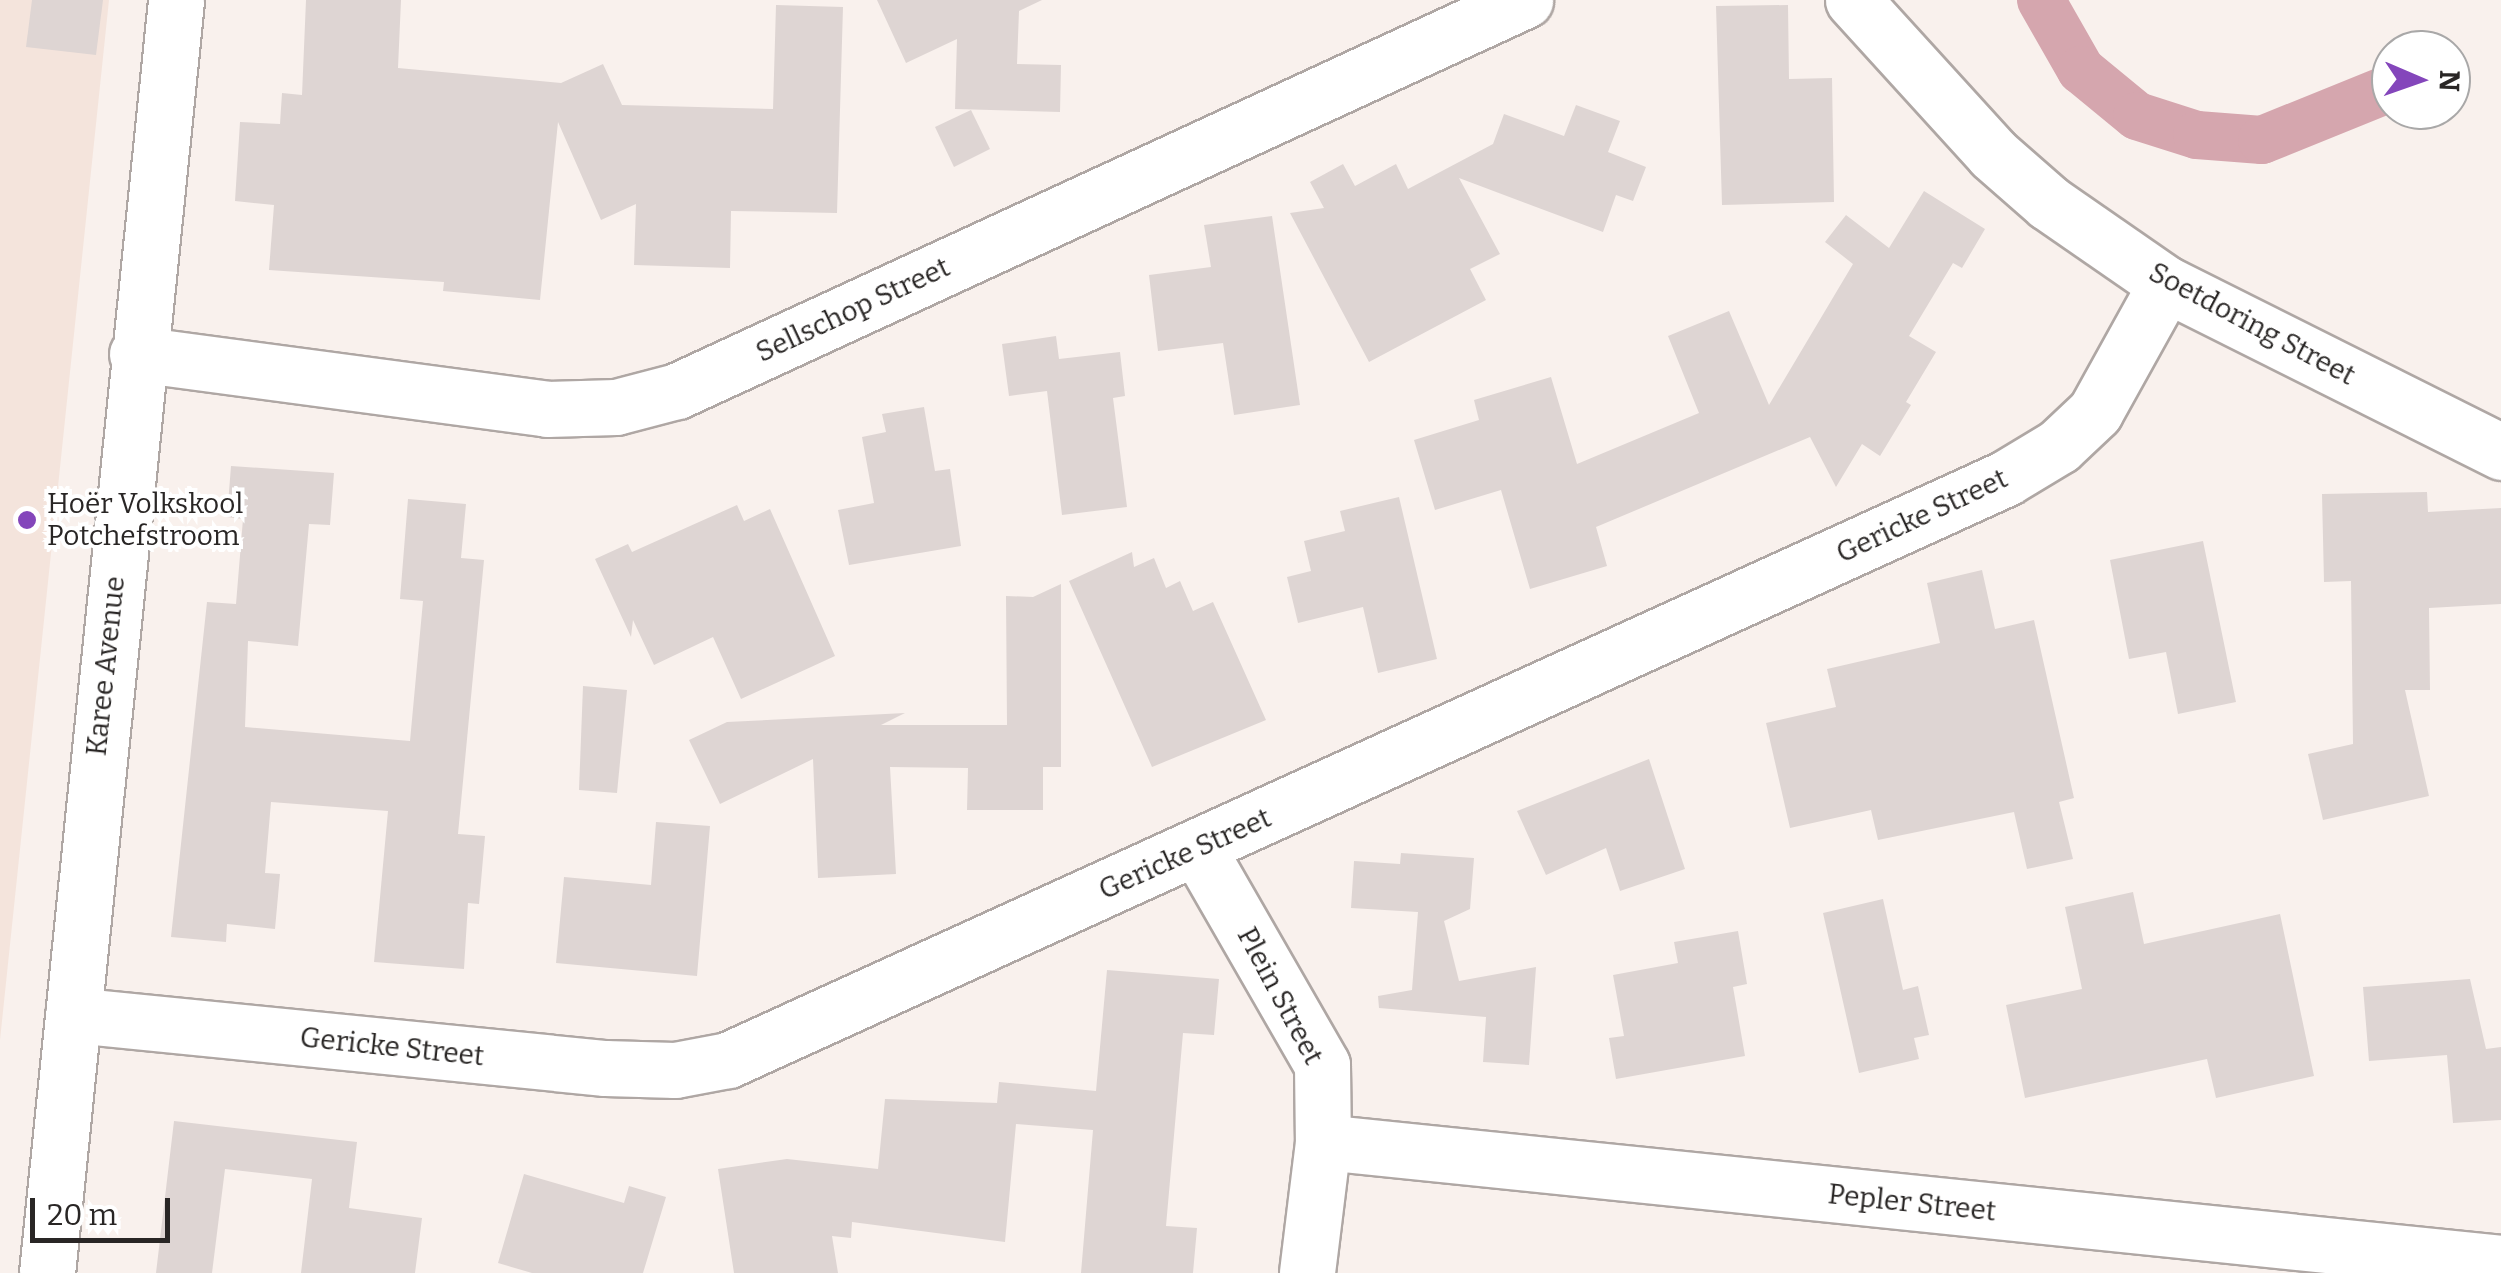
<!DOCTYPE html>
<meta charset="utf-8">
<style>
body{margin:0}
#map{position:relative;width:2501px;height:1273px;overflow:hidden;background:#f9f1ed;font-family:Bitter,serif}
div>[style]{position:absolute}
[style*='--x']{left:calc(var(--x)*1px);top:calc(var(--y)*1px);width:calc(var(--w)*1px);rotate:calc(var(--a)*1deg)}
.built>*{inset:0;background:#f4e4dc}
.canal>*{height:48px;margin:-24px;padding:0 24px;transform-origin:24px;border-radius:24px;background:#d5a6ae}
.building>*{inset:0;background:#ded5d3}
.roads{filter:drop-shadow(2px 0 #afa7a4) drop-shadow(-2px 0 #afa7a4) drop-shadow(0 2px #afa7a4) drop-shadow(0 -2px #afa7a4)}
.minor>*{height:55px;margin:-27.5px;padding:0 27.5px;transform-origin:27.5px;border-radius:27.5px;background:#fff}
.dots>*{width:28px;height:28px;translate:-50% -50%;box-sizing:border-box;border:5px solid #fff;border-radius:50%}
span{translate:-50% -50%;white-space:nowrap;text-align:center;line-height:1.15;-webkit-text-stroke:8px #fff;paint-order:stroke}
.street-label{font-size:28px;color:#292625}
.poi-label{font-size:28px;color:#292625}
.left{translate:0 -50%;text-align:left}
.north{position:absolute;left:2371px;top:30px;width:100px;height:100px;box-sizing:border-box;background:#fff;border:2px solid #a9a8a8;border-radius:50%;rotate:92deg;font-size:28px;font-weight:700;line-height:40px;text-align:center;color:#292625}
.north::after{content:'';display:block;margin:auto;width:35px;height:45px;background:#8446bb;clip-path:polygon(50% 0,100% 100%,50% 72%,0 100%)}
.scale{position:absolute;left:30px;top:1198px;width:140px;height:45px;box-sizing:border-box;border:5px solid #292625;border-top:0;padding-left:12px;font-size:30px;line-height:35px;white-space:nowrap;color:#292625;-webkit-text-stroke:8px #fff;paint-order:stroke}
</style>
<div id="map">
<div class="built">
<i style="clip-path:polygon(0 0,109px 0,0 1040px)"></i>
</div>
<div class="canal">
<i style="--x:2041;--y:0;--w:81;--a:60.3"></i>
<i style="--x:2081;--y:70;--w:72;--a:39.4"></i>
<i style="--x:2137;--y:116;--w:63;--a:17.6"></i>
<i style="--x:2197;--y:135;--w:65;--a:4.4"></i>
<i style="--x:2262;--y:140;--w:136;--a:-22"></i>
</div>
<div class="building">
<i style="clip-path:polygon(32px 0,103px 0,96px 55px,26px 47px)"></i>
<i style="clip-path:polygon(306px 0,401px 0,398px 68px,561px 83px,603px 64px,622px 105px,773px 109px,776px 5px,843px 7px,837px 213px,731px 211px,730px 268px,634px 265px,636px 204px,601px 220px,558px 122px,540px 300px,443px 291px,444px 282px,269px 270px,274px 205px,235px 201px,240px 122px,280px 124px,282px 93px,302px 95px)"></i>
<i style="clip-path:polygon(877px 0,1042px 0,1019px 11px,1017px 64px,1061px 65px,1060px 112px,955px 109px,957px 39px,906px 63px)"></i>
<i style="clip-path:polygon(1788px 5px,1789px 79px,1832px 78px,1834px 202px,1722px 205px,1716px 6px)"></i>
<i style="clip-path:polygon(1576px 105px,1620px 121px,1608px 152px,1646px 167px,1633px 201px,1616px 195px,1603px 232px,1459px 178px,1500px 254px,1470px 269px,1486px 300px,1369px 362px,1290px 213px,1324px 208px,1310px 182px,1343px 164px,1355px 186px,1396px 164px,1408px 189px,1493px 144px,1504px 114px,1564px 136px)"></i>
<i style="clip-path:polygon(971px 110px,990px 149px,954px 167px,935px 127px)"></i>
<i style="clip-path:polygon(1924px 191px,1985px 229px,1962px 268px,1953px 263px,1909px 336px,1936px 352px,1906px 402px,1911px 405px,1880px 456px,1862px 444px,1836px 487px,1810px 437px,1596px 527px,1607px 566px,1530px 589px,1501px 490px,1435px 510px,1414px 440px,1479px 420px,1474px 400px,1551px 377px,1577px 464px,1699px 413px,1668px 336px,1729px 311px,1769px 405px,1853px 264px,1825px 242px,1846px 215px,1889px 248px)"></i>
<i style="clip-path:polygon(1272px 216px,1300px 405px,1234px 415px,1223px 343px,1158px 351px,1149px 275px,1211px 267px,1204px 225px)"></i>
<i style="clip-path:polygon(1056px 336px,1059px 359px,1120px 352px,1125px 396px,1113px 398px,1127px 507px,1062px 515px,1047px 391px,1009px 396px,1002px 344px)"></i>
<i style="clip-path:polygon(924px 407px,935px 471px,950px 469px,961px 546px,849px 565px,838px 510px,874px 503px,862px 437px,886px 432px,882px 414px)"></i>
<i style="clip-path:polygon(231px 466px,334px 473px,330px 525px,309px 524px,298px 646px,248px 641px,245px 727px,410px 741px,423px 601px,400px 599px,408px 499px,466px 504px,461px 558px,484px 560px,458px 834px,485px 836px,479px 904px,468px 903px,464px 969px,374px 962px,388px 811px,271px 802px,265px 873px,280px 874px,275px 929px,227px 924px,226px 942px,171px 937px,207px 602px,236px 604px,243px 519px,227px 517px)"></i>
<i style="clip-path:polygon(2427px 492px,2428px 512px,2501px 508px,2501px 604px,2429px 608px,2430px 690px,2405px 690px,2429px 796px,2323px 820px,2308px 754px,2353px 744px,2351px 581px,2324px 582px,2322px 494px)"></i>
<i style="clip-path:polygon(1399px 497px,1437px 659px,1378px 673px,1363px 607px,1298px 623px,1287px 577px,1311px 571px,1304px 541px,1345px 531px,1340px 511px)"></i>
<i style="clip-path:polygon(737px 505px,744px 521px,770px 509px,835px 656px,741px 699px,713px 637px,654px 665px,633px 620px,631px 637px,595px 559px,628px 544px,632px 552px)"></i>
<i style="clip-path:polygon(2203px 541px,2236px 702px,2178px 714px,2166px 652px,2129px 659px,2110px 560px)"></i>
<i style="clip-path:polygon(1132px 552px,1134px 567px,1154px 558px,1166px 588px,1180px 581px,1193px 611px,1213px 602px,1266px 720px,1152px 767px,1069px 581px)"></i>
<i style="clip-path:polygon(1982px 570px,1995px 629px,2034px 620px,2074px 798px,2059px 802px,2073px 859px,2027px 869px,2014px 812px,1878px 840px,1871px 810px,1790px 828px,1766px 723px,1836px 707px,1827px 669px,1940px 643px,1927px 583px)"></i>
<i style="clip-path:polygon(1061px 584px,1061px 767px,1043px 767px,1043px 810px,967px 810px,968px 768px,890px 767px,896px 874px,818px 878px,813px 759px,720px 804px,689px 740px,727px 722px,905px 713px,881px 725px,1007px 725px,1006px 596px,1033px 597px)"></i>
<i style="clip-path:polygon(583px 686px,627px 690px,617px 793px,579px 790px)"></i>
<i style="clip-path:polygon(1649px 759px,1685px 869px,1620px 891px,1606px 848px,1546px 875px,1517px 811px)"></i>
<i style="clip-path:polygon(656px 822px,710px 826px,697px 976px,556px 963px,564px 877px,651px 885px)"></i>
<i style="clip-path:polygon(1401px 853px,1474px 858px,1470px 909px,1444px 921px,1459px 981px,1536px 967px,1529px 1065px,1483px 1062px,1486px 1017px,1379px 1008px,1378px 996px,1412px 990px,1418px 912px,1351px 908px,1354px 861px,1400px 864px)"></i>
<i style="clip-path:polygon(2133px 892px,2144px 944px,2280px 914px,2314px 1076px,2216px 1098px,2207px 1059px,2025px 1098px,2006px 1005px,2082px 989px,2065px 907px)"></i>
<i style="clip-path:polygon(1883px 899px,1903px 990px,1918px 986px,1929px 1035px,1914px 1038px,1919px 1059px,1859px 1073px,1823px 913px)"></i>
<i style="clip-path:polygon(1738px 931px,1747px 984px,1733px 987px,1745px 1056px,1616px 1079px,1609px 1038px,1624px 1036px,1613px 975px,1678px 963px,1674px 942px)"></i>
<i style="clip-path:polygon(1107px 970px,1219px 979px,1214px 1035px,1183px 1033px,1166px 1226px,1197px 1228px,1193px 1273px,1081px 1273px,1093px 1130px,1016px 1124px,1005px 1242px,852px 1222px,851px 1238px,832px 1236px,838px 1273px,734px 1273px,718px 1169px,787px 1159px,878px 1169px,885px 1099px,997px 1103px,999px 1082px,1096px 1091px)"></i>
<i style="clip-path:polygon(2470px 979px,2486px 1049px,2501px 1047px,2501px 1120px,2453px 1123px,2447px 1055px,2369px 1061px,2363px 987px)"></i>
<i style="clip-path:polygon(174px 1121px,357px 1142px,349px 1208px,422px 1218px,415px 1273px,301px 1273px,312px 1179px,225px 1169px,212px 1273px,156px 1273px)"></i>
<i style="clip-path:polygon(524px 1174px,624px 1203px,629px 1186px,666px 1197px,643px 1273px,532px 1273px,498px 1263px)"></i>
</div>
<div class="roads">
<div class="minor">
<i style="--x:1853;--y:0;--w:208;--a:47.7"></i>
<i style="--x:1993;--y:154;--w:74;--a:41.2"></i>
<i style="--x:2049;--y:203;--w:142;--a:34.7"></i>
<i style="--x:2166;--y:284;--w:375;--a:26.6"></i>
<i style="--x:137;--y:354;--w:414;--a:7.6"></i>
<i style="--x:547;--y:409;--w:69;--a:-1.7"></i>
<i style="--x:616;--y:407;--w:63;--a:-14.7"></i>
<i style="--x:677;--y:391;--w:934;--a:-24.75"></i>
<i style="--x:1198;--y:849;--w:249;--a:60.1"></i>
<i style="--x:1322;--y:1065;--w:77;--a:89.3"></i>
<i style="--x:1323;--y:1142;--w:132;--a:97"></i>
<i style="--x:73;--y:1015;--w:535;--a:5.69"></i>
<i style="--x:605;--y:1068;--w:70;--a:1.6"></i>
<i style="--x:675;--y:1070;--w:54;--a:-10.7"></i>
<i style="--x:728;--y:1060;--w:1404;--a:-24.48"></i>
<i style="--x:2006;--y:478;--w:62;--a:-31.1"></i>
<i style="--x:2059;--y:446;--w:50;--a:-43.4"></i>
<i style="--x:2095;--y:412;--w:146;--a:-61"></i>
<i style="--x:1323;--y:1142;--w:1184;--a:5.86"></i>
<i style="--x:47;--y:1273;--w:1280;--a:-84.21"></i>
</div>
</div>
<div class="dots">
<i style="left:27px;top:520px;background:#8446bb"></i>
</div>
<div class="street-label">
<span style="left:853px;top:310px;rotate:-25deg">Sellschop Street</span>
<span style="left:2252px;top:324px;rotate:28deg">Soetdoring Street</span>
<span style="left:1922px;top:516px;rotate:-25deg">Gericke Street</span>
<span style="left:106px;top:666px;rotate:-84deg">Karee Avenue</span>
<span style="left:1185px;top:854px;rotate:-24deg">Gericke Street</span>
<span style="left:1280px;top:996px;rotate:62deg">Plein Street</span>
<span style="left:392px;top:1047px;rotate:6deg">Gericke Street</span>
<span style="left:1912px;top:1203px;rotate:6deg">Pepler Street</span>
</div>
<div class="poi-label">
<span class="left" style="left:47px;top:520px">Hoër Volkskool<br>Potchefstroom</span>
</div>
<div class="north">N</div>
<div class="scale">20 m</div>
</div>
